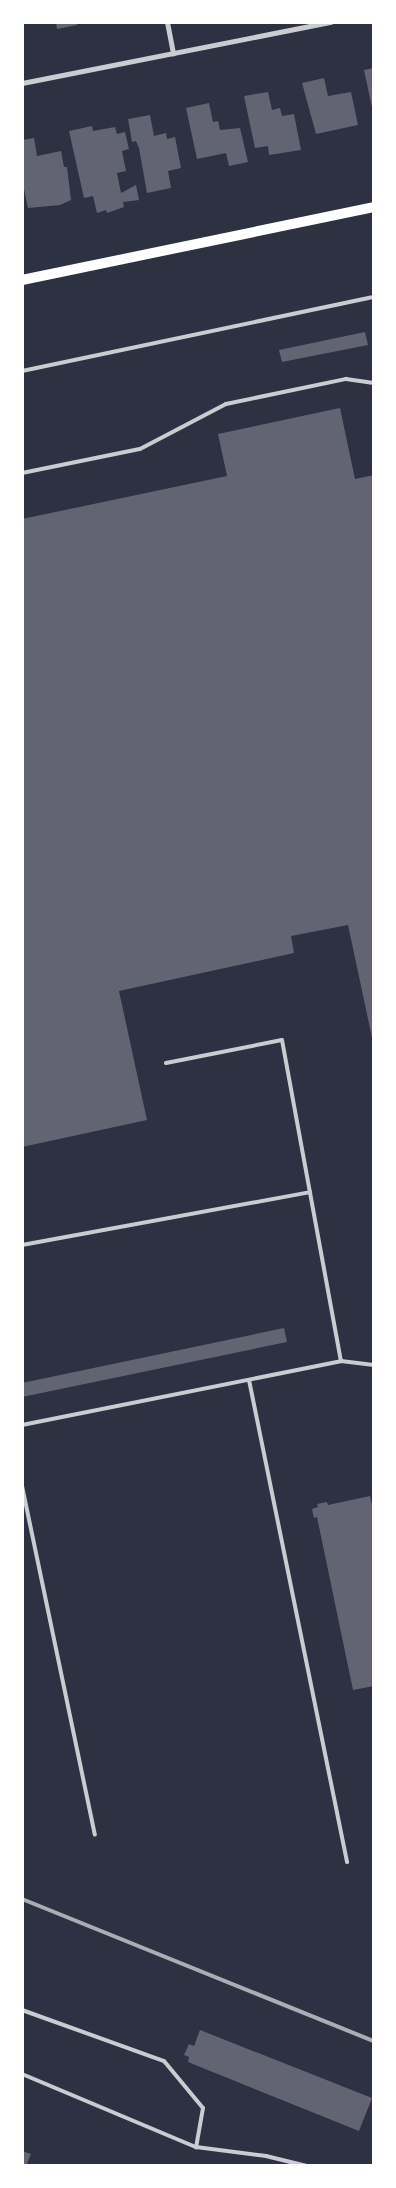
<!DOCTYPE html>
<style>
body{margin:0}
#map{position:relative;width:396px;height:2188px;overflow:hidden;background:#2d3142;font-family:"Times New Roman",serif}
div>[style]{position:absolute}
[style*='--x']{left:calc(var(--x)*1px);top:calc(var(--y)*1px);width:calc(var(--w)*1px);rotate:calc(var(--a)*1deg)}
.building>*{inset:0;background:#626471}
.service>*{height:4px;margin:-2px;padding:0 2px;transform-origin:2px;border-radius:2px;background:#caccd0}
.minor>*{height:5px;margin:-2.5px;padding:0 2.5px;transform-origin:2.5px;border-radius:2.5px;background:#caccd0}
.secondary>*{height:10px;margin:-5px;padding:0 5px;transform-origin:5px;border-radius:5px;background:#fff}
.rail>*{height:4px;margin:-2px;padding:0 2px;transform-origin:2px;border-radius:2px;background:#abadb3}
span{translate:-50% -50%;white-space:nowrap;text-align:center;line-height:1.15;-webkit-text-stroke:4px #fff;paint-order:stroke}
.frame{position:absolute;inset:0;border:24px solid #fff;pointer-events:none}
</style>
<div id="map">
<div class="building">
<i style="clip-path:polygon(56px 22px,77px 22px,77px 25px,57px 29px)"></i>
<i style="clip-path:polygon(374px 68px,374px 112px,373px 112px,364px 70px)"></i>
<i style="clip-path:polygon(324px 78px,328px 96px,351px 92px,358px 125px,316px 134px,302px 83px)"></i>
<i style="clip-path:polygon(268px 92px,272px 110px,280px 108px,282px 116px,294px 114px,301px 150px,269px 155px,268px 146px,255px 148px,244px 96px)"></i>
<i style="clip-path:polygon(209px 103px,213px 122px,218px 121px,220px 130px,240px 128px,248px 162px,229px 166px,226px 153px,197px 159px,186px 108px)"></i>
<i style="clip-path:polygon(150px 115px,154px 136px,166px 133px,167px 139px,175px 137px,181px 168px,168px 171px,171px 188px,147px 193px,139px 148px,136px 141px,132px 142px,128px 119px)"></i>
<i style="clip-path:polygon(92px 126px,93px 131px,115px 127px,117px 134px,125px 132px,129px 149px,122px 151px,126px 171px,117px 173px,121px 193px,136px 185px,139px 200px,123px 202px,124px 207px,107px 213px,106px 210px,97px 213px,93px 196px,84px 198px,69px 131px)"></i>
<i style="clip-path:polygon(34px 138px,37px 156px,61px 151px,64px 167px,67px 167px,71px 200px,60px 205px,28px 208px,22px 180px,22px 140px)"></i>
<i style="clip-path:polygon(365px 332px,368px 345px,282px 362px,279px 350px)"></i>
<i style="clip-path:polygon(340px 408px,355px 479px,374px 475px,374px 1047px,348px 925px,291px 936px,294px 953px,119px 991px,147px 1120px,22px 1147px,22px 519px,227px 476px,218px 434px)"></i>
<i style="clip-path:polygon(284px 1328px,287px 1342px,22px 1397px,22px 1383px)"></i>
<i style="clip-path:polygon(370px 1496px,374px 1514px,374px 1686px,353px 1690px,317px 1517px,314px 1518px,312px 1509px,318px 1507px,317px 1504px,327px 1502px,328px 1505px)"></i>
<i style="clip-path:polygon(200px 2030px,372px 2098px,359px 2131px,188px 2062px,189px 2057px,184px 2055px,189px 2044px,194px 2046px)"></i>
<i style="clip-path:polygon(22px 2151px,31px 2154px,26px 2166px,22px 2166px)"></i>
</div>
<div class="service">
<i style="--x:22;--y:371;--w:360;--a:-11.9"></i>
<i style="--x:22;--y:473;--w:120;--a:-11.5"></i>
<i style="--x:140;--y:449;--w:97;--a:-27.6"></i>
<i style="--x:226;--y:404;--w:123;--a:-11.8"></i>
<i style="--x:346;--y:379;--w:28;--a:8"></i>
<i style="--x:166;--y:1063;--w:118;--a:-11.2"></i>
<i style="--x:282;--y:1040;--w:326;--a:79.6"></i>
<i style="--x:22;--y:1245;--w:293;--a:-10.4"></i>
<i style="--x:249;--y:1380;--w:492;--a:78.5"></i>
<i style="--x:22;--y:1425;--w:325;--a:-11.3"></i>
<i style="--x:341;--y:1361;--w:33;--a:7"></i>
<i style="--x:22;--y:1486;--w:356;--a:78.2"></i>
<i style="--x:22;--y:2010;--w:151;--a:19.8"></i>
<i style="--x:164;--y:2061;--w:61;--a:50.3"></i>
<i style="--x:203;--y:2108;--w:40;--a:100"></i>
<i style="--x:22;--y:2074;--w:189;--a:22.8"></i>
<i style="--x:196;--y:2147;--w:71;--a:7.3"></i>
<i style="--x:266;--y:2156;--w:42;--a:13.7"></i>
</div>
<div class="minor">
<i style="--x:167;--y:22;--w:32;--a:79"></i>
<i style="--x:22;--y:83;--w:315;--a:-11.2"></i>
</div>
<div class="secondary">
<i style="--x:22;--y:280;--w:359;--a:-11.7"></i>
</div>
<div class="rail">
<i style="--x:22;--y:1899;--w:380;--a:22"></i>
</div>
<div class="frame"></div>
</div>
